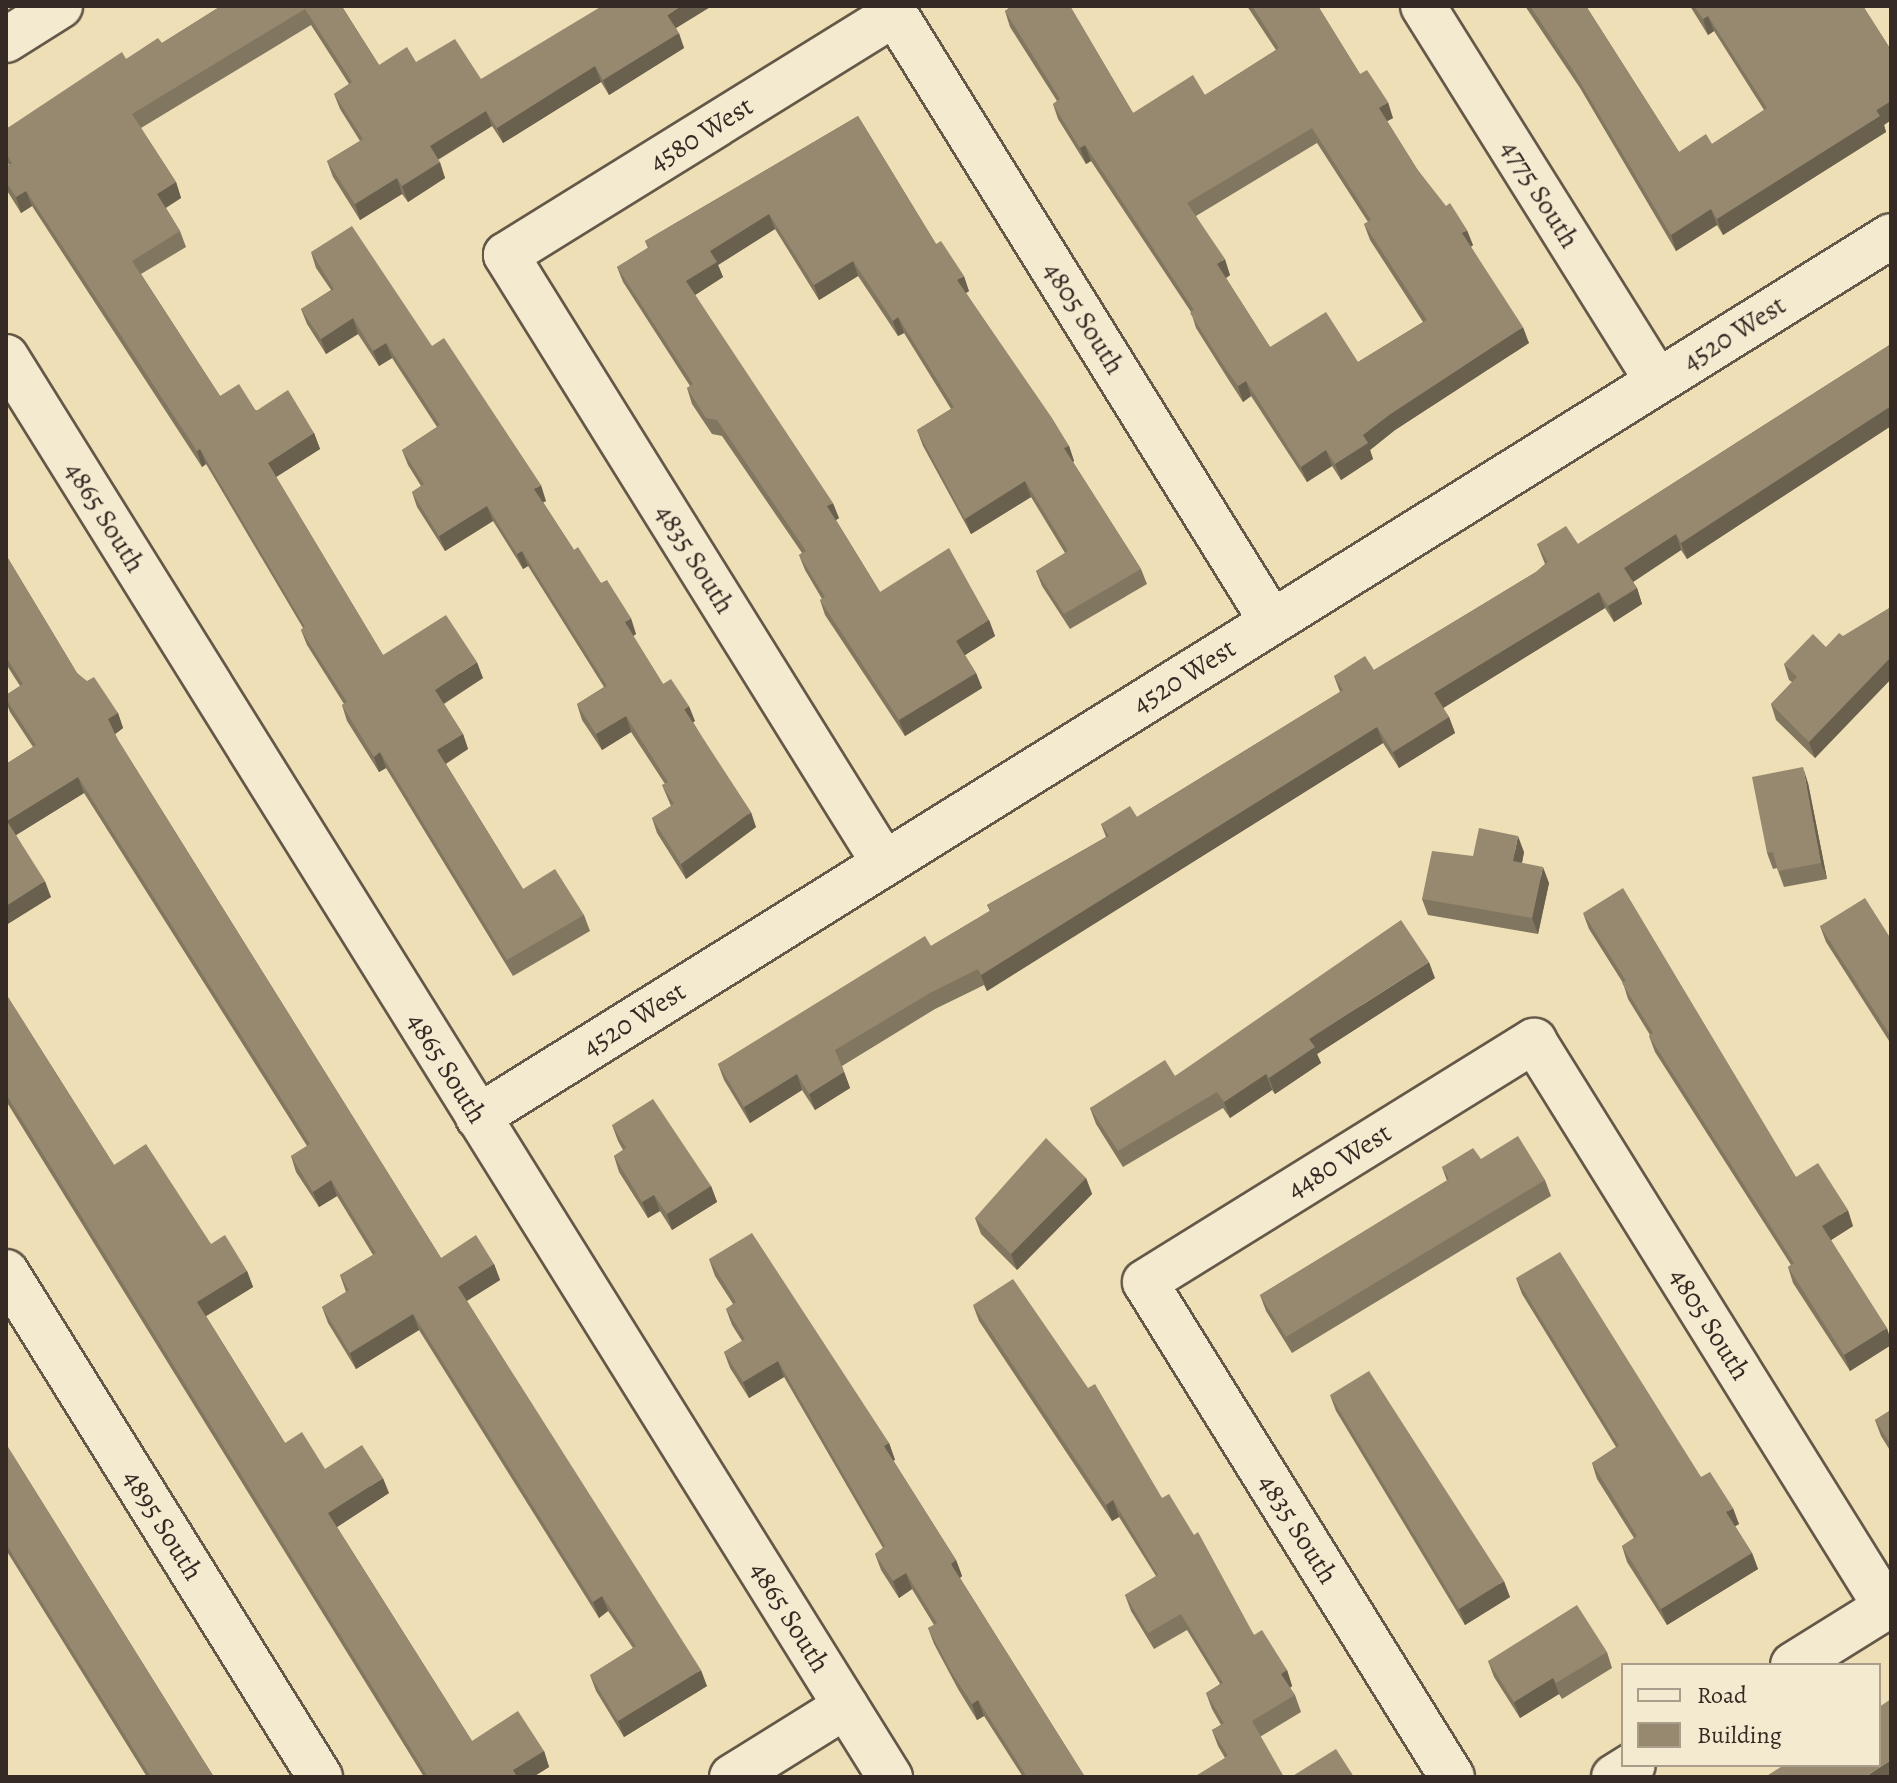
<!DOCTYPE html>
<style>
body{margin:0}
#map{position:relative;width:1897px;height:1783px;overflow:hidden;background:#eedfb6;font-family:Alegreya,serif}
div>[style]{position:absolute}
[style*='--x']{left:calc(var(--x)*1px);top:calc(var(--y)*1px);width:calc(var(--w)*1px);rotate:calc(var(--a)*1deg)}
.roads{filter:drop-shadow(2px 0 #645848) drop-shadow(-2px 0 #645848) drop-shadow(0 2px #645848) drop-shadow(0 -2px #645848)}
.minor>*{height:44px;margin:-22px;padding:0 22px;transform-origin:22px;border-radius:22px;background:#f4ead0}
.tertiary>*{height:44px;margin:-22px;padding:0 22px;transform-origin:22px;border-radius:22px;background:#f4ead0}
.wall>*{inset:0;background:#817660}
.shaded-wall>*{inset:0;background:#69604e}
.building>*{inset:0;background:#968970}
span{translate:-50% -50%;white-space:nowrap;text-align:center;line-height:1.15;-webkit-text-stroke:8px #f4ead0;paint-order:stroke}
.street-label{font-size:28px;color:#362b24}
.frame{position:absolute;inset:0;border:8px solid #362b24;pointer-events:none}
.legend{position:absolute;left:1621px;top:1663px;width:260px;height:104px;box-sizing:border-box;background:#f4ead0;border:2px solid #a89e8b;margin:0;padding:10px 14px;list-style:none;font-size:24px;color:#362b24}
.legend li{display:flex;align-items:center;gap:16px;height:40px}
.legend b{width:40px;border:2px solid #a89e8b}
</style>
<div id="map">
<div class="roads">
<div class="minor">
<i style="--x:1423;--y:6;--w:442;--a:58"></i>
<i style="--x:884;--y:863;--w:716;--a:-121.87"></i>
<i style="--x:506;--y:255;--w:458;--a:-31.8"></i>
<i style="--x:895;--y:14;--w:715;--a:58.2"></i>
<i style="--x:478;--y:1117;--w:1665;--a:-31.94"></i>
<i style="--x:6;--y:1272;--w:595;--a:58.13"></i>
<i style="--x:732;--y:1777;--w:134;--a:-31.9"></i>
<i style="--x:1452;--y:1777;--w:582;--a:-121.81"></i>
<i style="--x:1145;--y:1282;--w:458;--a:-31.8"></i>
<i style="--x:1534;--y:1041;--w:667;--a:58.12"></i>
</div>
<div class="tertiary">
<i style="--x:6;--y:40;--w:64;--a:-32.2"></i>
<i style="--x:6;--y:357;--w:1673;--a:58.1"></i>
<i style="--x:1793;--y:1665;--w:115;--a:-31.9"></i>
<i style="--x:1614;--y:1777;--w:22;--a:-32"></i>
</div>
</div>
<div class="wall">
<i style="clip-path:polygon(221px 6px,345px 6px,343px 8px,379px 65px,416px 62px,481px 79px,676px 28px,684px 48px,609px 95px,601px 82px,503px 143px,492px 126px,438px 160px,445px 178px,408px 202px,402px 194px,360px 220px,333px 177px,327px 161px,360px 141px,340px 109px,334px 94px,349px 84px,311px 25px,141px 128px,176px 182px,181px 198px,166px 208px,180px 231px,186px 247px,141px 274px,220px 396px,314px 433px,320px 449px,276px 477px,383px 655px,483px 678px,444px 704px,463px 734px,468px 749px,446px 764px,523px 889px,584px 915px,590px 931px,513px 976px,386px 768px,379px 772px,347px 721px,342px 705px,344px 704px,307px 645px,301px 630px,303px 628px,206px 464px,202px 467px,32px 206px,21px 213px,6px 189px,6px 167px,9px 165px,6px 161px,6px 129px,126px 59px,162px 43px)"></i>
<i style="clip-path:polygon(evenodd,1008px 6px,1070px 6px,1133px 113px,1205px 95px,1276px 50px,1247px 6px,1318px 6px,1360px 74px,1393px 118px,1387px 121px,1417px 169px,1473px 245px,1471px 247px,1529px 343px,1395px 430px,1370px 450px,1373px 459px,1341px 480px,1332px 466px,1307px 482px,1251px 396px,1243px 402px,1228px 379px,1196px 328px,1191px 312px,1091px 161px,1086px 164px,1058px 119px,1053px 104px,1057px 101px,1010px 27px,1005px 11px,1009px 8px,1008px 6px,1317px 143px,1368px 222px,1364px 224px,1370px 240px,1423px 322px,1358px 362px,1270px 347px,1226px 278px,1230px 275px,1196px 216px,1317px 143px)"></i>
<i style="clip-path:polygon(1525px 6px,1586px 6px,1679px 152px,1712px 144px,1764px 110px,1714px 31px,1708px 35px,1690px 6px,1863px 6px,1891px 50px,1891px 120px,1884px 125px,1886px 132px,1723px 235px,1717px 225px,1676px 251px,1580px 88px)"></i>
<i style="clip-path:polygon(858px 116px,936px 244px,969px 291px,966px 293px,1069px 446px,1074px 461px,1073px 462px,1141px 569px,1147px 584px,1070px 629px,1042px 586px,1036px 571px,1065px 553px,1031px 497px,971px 534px,923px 446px,917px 430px,951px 409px,904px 333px,898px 336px,858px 276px,819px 300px,775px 229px,718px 265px,723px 277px,695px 295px,839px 518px,836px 520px,880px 592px,989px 620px,995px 636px,965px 655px,976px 673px,982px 688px,905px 736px,825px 615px,820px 600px,822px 599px,805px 570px,799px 555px,802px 553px,722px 436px,712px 434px,692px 404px,687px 388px,690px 386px,623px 282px,617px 267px,648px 248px,645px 241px)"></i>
<i style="clip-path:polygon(311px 252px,432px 346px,546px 501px,543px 502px,574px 550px,601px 583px,636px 634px,633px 636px,663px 684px,695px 721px,693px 722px,756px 827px,686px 879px,657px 833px,652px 818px,671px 806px,662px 785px,665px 784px,631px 732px,602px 750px,582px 720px,577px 704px,604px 687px,528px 566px,523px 569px,493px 521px,445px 551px,417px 507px,412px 492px,421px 486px,408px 465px,402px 450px,437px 427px,392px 358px,379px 366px,358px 334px,326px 354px,307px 324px,301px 309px,331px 290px,316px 268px)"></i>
<i style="clip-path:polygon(1891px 344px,1891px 426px,1687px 559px,1681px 550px,1633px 582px,1637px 588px,1642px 604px,1614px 622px,1605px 608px,1443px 708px,1449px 717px,1455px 733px,1399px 768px,1383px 743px,987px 991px,984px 985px,935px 1009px,842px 1066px,850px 1088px,815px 1110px,802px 1090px,750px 1123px,724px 1080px,718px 1064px,931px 946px,990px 911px,987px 905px,1106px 837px,1101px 824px,1137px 817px,1340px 692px,1334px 676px,1374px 670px,1536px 572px,1545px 564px,1537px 544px,1578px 544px)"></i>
<i style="clip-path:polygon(6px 555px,77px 673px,118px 713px,123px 728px,115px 734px,118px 740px,441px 1258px,494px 1264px,500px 1280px,467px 1301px,707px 1686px,624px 1737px,596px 1691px,590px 1675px,633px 1648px,608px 1611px,599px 1618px,419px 1330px,356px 1369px,328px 1323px,322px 1307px,346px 1292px,340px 1275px,373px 1255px,337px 1196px,319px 1207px,296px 1172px,291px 1156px,307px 1146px,84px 793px,16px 835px,51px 897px,6px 925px,6px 764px,33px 747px,10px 712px,6px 702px,6px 695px,20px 686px,6px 664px)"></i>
<i style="clip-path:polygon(1891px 607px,1891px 679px,1815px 758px,1776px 720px,1771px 704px,1792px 682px,1789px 680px,1784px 664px,1826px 647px)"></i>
<i style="clip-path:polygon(1808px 783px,1827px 879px,1784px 887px,1777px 868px,1773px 869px,1767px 853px)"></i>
<i style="clip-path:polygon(1524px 852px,1522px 863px,1549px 883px,1538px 934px,1428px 915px,1422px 899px,1473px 856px)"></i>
<i style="clip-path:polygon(1583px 913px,1796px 1177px,1853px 1226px,1831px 1240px,1891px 1341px,1891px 1345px,1850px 1371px,1793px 1283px,1788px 1267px,1791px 1265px,1655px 1052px,1649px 1036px,1650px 1035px,1628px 999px,1623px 983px,1589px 929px)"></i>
<i style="clip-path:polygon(1820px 926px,1891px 939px,1891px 1044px,1826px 942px)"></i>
<i style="clip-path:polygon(1435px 978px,1317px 1054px,1321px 1063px,1275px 1094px,1272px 1090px,1230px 1118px,1223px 1108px,1123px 1167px,1096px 1124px,1090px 1108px)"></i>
<i style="clip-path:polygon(6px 994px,114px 1165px,211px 1244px,247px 1271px,253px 1287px,206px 1316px,285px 1443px,325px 1469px,389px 1493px,337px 1527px,472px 1741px,544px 1751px,549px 1767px,533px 1777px,424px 1777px,6px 1101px)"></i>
<i style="clip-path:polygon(612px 1125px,711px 1186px,717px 1202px,672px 1230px,660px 1211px,648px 1218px,619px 1172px,614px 1156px,623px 1150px,618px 1141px)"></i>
<i style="clip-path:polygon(1481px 1159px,1545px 1180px,1551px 1196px,1292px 1353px,1266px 1311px,1260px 1295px,1447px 1181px,1442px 1167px)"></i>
<i style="clip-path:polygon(1086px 1178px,1092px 1194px,1017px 1270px,981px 1234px,975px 1218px)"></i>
<i style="clip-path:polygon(709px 1259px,889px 1443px,895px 1460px,893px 1460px,956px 1560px,962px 1576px,960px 1578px,1085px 1777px,1023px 1777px,984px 1716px,977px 1720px,958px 1689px,934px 1644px,928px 1628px,934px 1625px,912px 1589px,899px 1598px,881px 1570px,875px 1554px,883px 1548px,784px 1377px,749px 1398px,730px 1368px,724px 1352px,742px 1341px,732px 1325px,726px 1309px,733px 1304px,715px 1276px)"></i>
<i style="clip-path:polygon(1516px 1278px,1701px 1477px,1739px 1524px,1735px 1526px,1752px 1553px,1758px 1569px,1667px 1625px,1627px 1562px,1622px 1546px,1634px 1538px,1597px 1479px,1592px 1463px,1616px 1447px,1522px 1294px)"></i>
<i style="clip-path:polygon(973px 1305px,1162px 1498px,1254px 1635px,1287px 1670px,1292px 1686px,1290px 1688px,1295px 1695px,1301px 1712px,1225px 1758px,1218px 1746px,1212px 1730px,1221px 1725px,1212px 1709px,1206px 1693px,1220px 1684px,1187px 1630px,1154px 1649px,1131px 1611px,1125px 1595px,1156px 1576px,1119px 1517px,1112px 1521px,979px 1321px)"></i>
<i style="clip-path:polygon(1330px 1395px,1510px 1597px,1465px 1625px,1336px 1411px)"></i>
<i style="clip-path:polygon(1891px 1410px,1891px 1452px,1881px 1436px,1875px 1420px)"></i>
<i style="clip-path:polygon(6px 1444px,200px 1755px,214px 1777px,147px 1777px,6px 1550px)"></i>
<i style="clip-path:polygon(1607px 1652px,1612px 1668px,1562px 1699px,1559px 1694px,1520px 1718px,1494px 1677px,1488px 1661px)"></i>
</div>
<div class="shaded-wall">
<i style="clip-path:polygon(681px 6px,712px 6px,673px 30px,667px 15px)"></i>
<i style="clip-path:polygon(1708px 16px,1714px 31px,1708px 35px,1703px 19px)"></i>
<i style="clip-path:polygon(679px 33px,684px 48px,609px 95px,603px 80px)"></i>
<i style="clip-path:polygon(595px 66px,601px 82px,503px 143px,497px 128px)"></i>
<i style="clip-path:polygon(1891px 101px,1891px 120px,1884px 125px,1886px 132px,1723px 235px,1717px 219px)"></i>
<i style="clip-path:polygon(1388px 102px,1393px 118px,1384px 123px,1379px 108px)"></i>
<i style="clip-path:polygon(486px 111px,492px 126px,435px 161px,430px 146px)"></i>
<i style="clip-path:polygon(1085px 145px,1091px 161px,1086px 164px,1080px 148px)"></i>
<i style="clip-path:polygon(440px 162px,445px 178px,408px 202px,402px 186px)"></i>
<i style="clip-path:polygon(397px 178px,402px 194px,360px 220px,355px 204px)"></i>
<i style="clip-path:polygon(176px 182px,181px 198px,163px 209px,157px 194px)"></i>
<i style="clip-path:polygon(26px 191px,32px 206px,21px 213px,16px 197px)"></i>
<i style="clip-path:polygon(1711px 209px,1717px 225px,1676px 251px,1671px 235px)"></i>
<i style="clip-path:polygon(769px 214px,775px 229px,718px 265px,723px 277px,692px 297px,686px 281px,710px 251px)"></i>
<i style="clip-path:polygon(1467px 230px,1473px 245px,1468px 248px,1462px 233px)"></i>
<i style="clip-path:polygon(1225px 259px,1230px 275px,1223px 280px,1217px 264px)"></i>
<i style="clip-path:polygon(853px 261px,858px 276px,819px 300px,814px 285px)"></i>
<i style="clip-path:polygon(964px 276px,969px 291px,963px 295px,957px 280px)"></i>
<i style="clip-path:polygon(898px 317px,904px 333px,898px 336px,893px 321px)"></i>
<i style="clip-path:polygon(353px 318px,358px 334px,326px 354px,321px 339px)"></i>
<i style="clip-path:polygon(1523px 327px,1529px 343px,1395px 430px,1370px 450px,1373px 459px,1341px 480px,1335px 464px,1363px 435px,1389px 415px)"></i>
<i style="clip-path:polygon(386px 343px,392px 358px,379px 366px,373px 351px)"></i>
<i style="clip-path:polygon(1246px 381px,1251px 396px,1243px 402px,1238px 386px)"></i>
<i style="clip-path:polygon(1891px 406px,1891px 426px,1687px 559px,1681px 543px)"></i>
<i style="clip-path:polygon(314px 433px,320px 449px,273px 479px,268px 463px)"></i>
<i style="clip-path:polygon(1069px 446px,1074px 461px,1070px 464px,1064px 448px)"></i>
<i style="clip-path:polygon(200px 449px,206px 464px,202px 467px,197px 451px)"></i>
<i style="clip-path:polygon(1326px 450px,1332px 466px,1307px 482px,1301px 467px)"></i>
<i style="clip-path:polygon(1025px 481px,1031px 497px,971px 534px,965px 519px)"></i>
<i style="clip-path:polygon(541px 485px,546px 501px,540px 504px,534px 489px)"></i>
<i style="clip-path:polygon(833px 503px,839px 518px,833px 522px,827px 506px)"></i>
<i style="clip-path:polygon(487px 506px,493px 521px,445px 551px,439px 536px)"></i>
<i style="clip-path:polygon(1676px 534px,1681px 550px,1630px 584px,1624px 568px)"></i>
<i style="clip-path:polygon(522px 551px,528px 566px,523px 569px,517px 554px)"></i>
<i style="clip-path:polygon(1637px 588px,1642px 604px,1614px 622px,1608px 606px)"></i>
<i style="clip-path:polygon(1599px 592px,1605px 608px,1440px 710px,1434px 693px)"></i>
<i style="clip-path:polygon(631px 618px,636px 634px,630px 638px,625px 622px)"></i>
<i style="clip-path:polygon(989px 620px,995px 636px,962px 657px,956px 641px)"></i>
<i style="clip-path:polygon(1891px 657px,1891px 679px,1815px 758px,1809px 742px)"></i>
<i style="clip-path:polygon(477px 662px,483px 678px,441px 705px,435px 690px)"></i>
<i style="clip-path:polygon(976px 673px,982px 688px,905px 736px,899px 720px)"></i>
<i style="clip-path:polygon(689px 706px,695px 721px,690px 724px,684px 709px)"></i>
<i style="clip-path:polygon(118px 713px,123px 728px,114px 735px,108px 719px)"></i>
<i style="clip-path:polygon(626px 716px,631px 732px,602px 750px,596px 734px)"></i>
<i style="clip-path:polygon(1449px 717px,1455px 733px,1399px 768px,1393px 752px)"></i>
<i style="clip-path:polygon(1377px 727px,1383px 743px,987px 991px,981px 975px)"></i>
<i style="clip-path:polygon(463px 734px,468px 749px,443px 765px,437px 750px)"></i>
<i style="clip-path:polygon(380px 752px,386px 768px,379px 772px,374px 757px)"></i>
<i style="clip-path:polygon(1803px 767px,1808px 783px,1827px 879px,1821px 863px)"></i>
<i style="clip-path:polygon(78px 777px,84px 793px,13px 837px,7px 821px)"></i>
<i style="clip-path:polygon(751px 812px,756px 827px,686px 879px,681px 864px)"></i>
<i style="clip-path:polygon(1518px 836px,1524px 852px,1519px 877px,1513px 861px)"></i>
<i style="clip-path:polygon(1543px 867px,1549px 883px,1538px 934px,1532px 918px)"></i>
<i style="clip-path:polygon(45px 881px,51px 897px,6px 925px,6px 906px)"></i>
<i style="clip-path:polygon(1429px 962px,1435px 978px,1317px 1054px,1321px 1063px,1275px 1094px,1269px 1078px,1309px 1039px)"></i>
<i style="clip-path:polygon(844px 1072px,850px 1088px,815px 1110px,809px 1094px)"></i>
<i style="clip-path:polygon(797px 1074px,802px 1090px,750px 1123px,744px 1107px)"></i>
<i style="clip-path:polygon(1266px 1074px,1272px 1090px,1230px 1118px,1224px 1102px)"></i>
<i style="clip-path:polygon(1086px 1178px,1092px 1194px,1017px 1270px,1011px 1254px)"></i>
<i style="clip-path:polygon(331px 1180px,337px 1196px,319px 1207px,313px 1192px)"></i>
<i style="clip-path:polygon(711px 1186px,717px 1202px,672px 1230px,667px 1214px)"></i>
<i style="clip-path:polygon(654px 1195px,660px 1211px,648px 1218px,642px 1202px)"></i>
<i style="clip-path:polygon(1848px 1210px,1853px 1226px,1828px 1242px,1822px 1226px)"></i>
<i style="clip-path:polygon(494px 1264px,500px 1280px,463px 1303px,458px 1287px)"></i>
<i style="clip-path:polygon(247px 1271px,253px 1287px,203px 1318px,197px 1302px)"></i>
<i style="clip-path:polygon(413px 1314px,419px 1330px,356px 1369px,350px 1353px)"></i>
<i style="clip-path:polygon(1887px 1328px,1891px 1341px,1891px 1345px,1850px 1371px,1844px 1355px)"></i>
<i style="clip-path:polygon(778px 1361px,784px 1377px,749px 1398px,743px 1382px)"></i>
<i style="clip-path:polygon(889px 1443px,895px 1460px,890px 1462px,884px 1446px)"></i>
<i style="clip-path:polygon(383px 1478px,389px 1493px,334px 1529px,328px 1513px)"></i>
<i style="clip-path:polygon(1113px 1500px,1119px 1517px,1112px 1521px,1106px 1505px)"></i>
<i style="clip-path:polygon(1733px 1508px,1739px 1524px,1732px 1528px,1726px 1512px)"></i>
<i style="clip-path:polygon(1752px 1553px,1758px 1569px,1667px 1625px,1661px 1609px)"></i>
<i style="clip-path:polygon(956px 1560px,962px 1576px,957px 1580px,951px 1564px)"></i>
<i style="clip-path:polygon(906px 1573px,912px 1589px,899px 1598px,893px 1581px)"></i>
<i style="clip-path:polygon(1504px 1581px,1510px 1597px,1465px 1625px,1459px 1609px)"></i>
<i style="clip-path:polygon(602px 1596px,608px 1611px,599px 1618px,593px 1602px)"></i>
<i style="clip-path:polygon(701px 1670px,707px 1686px,624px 1737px,618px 1721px)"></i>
<i style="clip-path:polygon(1287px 1670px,1292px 1686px,1287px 1690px,1281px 1674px)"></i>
<i style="clip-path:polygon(1553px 1678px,1559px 1694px,1520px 1718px,1514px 1702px)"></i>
<i style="clip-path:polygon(978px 1700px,984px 1716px,977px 1720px,972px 1704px)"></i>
<i style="clip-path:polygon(544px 1751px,549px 1767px,533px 1777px,514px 1777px,513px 1770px)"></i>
<i style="clip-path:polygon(1891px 1760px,1891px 1777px,1865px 1777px)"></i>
</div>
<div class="building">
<i style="clip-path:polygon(221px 6px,341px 6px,379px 65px,407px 47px,416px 62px,455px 39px,481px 79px,602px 6px,681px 6px,667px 15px,679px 33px,603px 80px,595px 66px,497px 128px,486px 111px,430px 146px,440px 162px,402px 186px,397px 178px,355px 204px,327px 161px,363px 139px,334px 94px,352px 82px,305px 9px,132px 114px,176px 182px,157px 194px,180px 231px,132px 261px,220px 396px,239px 384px,256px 411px,288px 390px,314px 433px,268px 463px,383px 655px,446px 615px,477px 662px,435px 690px,463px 734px,437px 750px,523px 889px,555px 869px,584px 915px,507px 960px,380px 752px,374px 757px,342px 705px,347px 702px,301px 630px,305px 627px,200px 449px,197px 451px,26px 191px,16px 197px,6px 182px,6px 167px,12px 163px,6px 154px,6px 129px,122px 52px,126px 59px,158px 38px,162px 43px)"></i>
<i style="clip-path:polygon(evenodd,1010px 6px,1070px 6px,1133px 113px,1193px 75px,1205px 95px,1279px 48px,1252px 6px,1318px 6px,1360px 74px,1367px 70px,1388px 102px,1379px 108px,1417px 169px,1446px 206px,1450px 203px,1467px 230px,1462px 233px,1523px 327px,1389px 415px,1363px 435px,1368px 443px,1335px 464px,1326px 450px,1301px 467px,1246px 381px,1238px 386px,1222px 363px,1190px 313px,1194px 310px,1085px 145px,1080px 148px,1053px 104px,1060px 99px,1005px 11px,1011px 7px,1010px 6px,1312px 128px,1371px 220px,1364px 224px,1427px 320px,1358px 362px,1326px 312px,1270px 347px,1217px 264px,1225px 259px,1187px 203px,1312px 128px)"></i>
<i style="clip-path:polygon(1530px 6px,1586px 6px,1679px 152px,1706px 134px,1712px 144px,1767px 108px,1708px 16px,1703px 19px,1694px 6px,1863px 6px,1891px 50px,1891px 101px,1876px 110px,1880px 116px,1717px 219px,1711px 209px,1671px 235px,1574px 72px)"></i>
<i style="clip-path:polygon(858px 116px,936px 244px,941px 241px,964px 276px,957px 280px,1052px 418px,1069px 446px,1064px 448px,1141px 569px,1064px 614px,1036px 571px,1068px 551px,1025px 481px,965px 519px,917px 430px,954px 407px,898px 317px,893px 321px,853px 261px,814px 285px,769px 214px,710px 251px,717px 262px,686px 281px,833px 503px,827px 506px,880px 592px,949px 548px,989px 620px,956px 641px,976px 673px,899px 720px,820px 600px,825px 597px,799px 555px,806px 551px,717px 420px,706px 418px,687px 388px,693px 384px,617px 267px,649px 247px,645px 241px)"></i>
<i style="clip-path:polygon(352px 226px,432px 346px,444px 338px,541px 485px,534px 489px,574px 550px,578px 547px,601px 583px,607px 580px,631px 618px,625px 622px,663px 684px,671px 679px,689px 706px,684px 709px,751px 812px,681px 864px,652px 818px,674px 804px,662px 785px,668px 782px,626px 716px,596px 734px,577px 704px,607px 686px,522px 551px,517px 554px,487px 506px,439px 536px,412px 492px,424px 484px,402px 450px,440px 425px,386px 343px,373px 351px,353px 318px,321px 339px,301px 309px,334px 289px,311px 252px)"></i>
<i style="clip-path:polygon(1891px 344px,1891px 406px,1681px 543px,1676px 534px,1624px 568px,1637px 588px,1608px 606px,1599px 592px,1434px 693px,1449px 717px,1393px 752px,1377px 727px,981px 975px,978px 969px,930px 993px,835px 1050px,844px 1072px,809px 1094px,797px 1074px,744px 1107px,718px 1064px,925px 936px,931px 946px,991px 910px,987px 905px,1109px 836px,1101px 824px,1130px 806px,1137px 817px,1343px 690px,1334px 676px,1365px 656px,1374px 670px,1536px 572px,1548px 562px,1537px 544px,1566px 526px,1578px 544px)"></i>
<i style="clip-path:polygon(6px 555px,77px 673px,87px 681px,94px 677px,118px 713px,108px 719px,118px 740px,441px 1258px,476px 1235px,494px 1264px,458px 1287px,701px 1670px,618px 1721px,590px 1675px,636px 1646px,602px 1596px,593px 1602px,413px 1314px,350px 1353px,322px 1307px,349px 1290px,340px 1275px,376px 1253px,331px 1180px,313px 1192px,291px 1156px,310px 1144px,78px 777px,7px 821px,45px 881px,6px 906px,6px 764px,36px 745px,6px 699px,6px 695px,23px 684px,6px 657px)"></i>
<i style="clip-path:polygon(1891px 607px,1891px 657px,1809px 742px,1771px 704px,1797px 677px,1784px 664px,1813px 634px,1826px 647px,1839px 633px,1843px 636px)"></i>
<i style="clip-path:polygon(1803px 767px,1821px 863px,1778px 871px,1773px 852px,1767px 853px,1752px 777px)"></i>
<i style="clip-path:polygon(1479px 828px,1518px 836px,1513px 861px,1543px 867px,1532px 918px,1422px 899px,1432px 851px,1473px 856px)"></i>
<i style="clip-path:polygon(1623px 888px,1796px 1177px,1818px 1163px,1848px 1210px,1822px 1226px,1887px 1328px,1844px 1355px,1788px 1267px,1794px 1263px,1649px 1036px,1653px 1033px,1622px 983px,1626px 981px,1583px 913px)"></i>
<i style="clip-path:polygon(1865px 898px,1891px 939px,1891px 1037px,1820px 926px)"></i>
<i style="clip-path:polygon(1401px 920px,1429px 962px,1309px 1039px,1315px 1047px,1269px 1078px,1266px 1074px,1224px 1102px,1217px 1092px,1118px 1151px,1090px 1108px,1165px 1060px,1175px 1076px)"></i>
<i style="clip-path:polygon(6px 994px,114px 1165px,146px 1144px,211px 1244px,225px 1235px,247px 1271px,197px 1302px,285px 1443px,302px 1432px,325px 1469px,362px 1445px,383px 1478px,328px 1513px,472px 1741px,518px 1711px,544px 1751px,513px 1770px,516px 1775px,514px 1777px,428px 1777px,6px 1094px)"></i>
<i style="clip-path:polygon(653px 1099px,711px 1186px,667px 1214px,654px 1195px,642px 1202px,614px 1156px,626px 1148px,612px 1125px)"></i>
<i style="clip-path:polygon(1518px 1136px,1545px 1180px,1286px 1337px,1260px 1295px,1449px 1179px,1442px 1167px,1473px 1148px,1481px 1159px)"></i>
<i style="clip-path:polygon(1046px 1138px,1086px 1178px,1011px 1254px,975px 1218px)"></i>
<i style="clip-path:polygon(752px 1233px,889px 1443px,884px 1446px,956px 1560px,951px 1564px,1085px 1777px,1027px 1777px,978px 1700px,972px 1704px,952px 1673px,928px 1628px,937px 1623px,906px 1573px,893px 1581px,875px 1554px,885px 1546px,778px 1361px,743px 1382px,724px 1352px,745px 1339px,726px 1309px,736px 1302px,709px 1259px)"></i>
<i style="clip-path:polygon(1560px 1252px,1701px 1477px,1710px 1472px,1733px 1508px,1726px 1512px,1752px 1553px,1661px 1609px,1622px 1546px,1637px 1536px,1592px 1463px,1619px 1446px,1516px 1278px)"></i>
<i style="clip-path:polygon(1013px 1279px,1088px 1388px,1095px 1384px,1162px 1498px,1169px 1494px,1194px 1535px,1198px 1532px,1254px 1635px,1262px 1630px,1287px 1670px,1281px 1674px,1295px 1695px,1252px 1721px,1284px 1777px,1194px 1777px,1228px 1756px,1212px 1730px,1224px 1723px,1206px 1693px,1223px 1683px,1181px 1614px,1148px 1633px,1125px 1595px,1158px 1575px,1113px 1500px,1106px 1505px,973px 1305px)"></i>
<i style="clip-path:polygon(1369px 1371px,1504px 1581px,1459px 1609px,1330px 1395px)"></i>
<i style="clip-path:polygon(1891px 1410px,1891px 1445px,1875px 1420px)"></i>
<i style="clip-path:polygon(6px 1444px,200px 1755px,214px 1777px,151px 1777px,6px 1544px)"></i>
<i style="clip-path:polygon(1577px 1605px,1607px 1652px,1556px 1683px,1553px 1678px,1514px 1702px,1488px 1661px)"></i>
<i style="clip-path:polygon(1891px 1699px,1891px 1760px,1865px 1777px,1765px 1777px,1784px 1765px,1879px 1765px,1879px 1707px)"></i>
<i style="clip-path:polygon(1336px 1749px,1354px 1777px,1291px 1777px)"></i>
</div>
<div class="street-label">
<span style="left:701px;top:134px;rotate:-32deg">4580 West</span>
<span style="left:1540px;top:194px;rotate:58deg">4775 South</span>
<span style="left:1084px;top:318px;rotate:58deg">4805 South</span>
<span style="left:1734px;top:333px;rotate:-32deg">4520 West</span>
<span style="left:105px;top:517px;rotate:58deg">4865 South</span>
<span style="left:695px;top:559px;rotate:58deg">4835 South</span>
<span style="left:1184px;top:676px;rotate:-32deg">4520 West</span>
<span style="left:634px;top:1019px;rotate:-32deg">4520 West</span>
<span style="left:447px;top:1068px;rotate:58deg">4865 South</span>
<span style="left:1339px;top:1161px;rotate:-32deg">4480 West</span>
<span style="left:1710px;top:1324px;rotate:58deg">4805 South</span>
<span style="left:163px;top:1525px;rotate:58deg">4895 South</span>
<span style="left:1298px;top:1529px;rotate:58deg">4835 South</span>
<span style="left:790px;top:1617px;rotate:58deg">4865 South</span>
</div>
<div class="frame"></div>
<ul class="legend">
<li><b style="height:10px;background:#f4ead0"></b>Road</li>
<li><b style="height:22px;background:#968970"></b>Building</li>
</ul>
</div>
